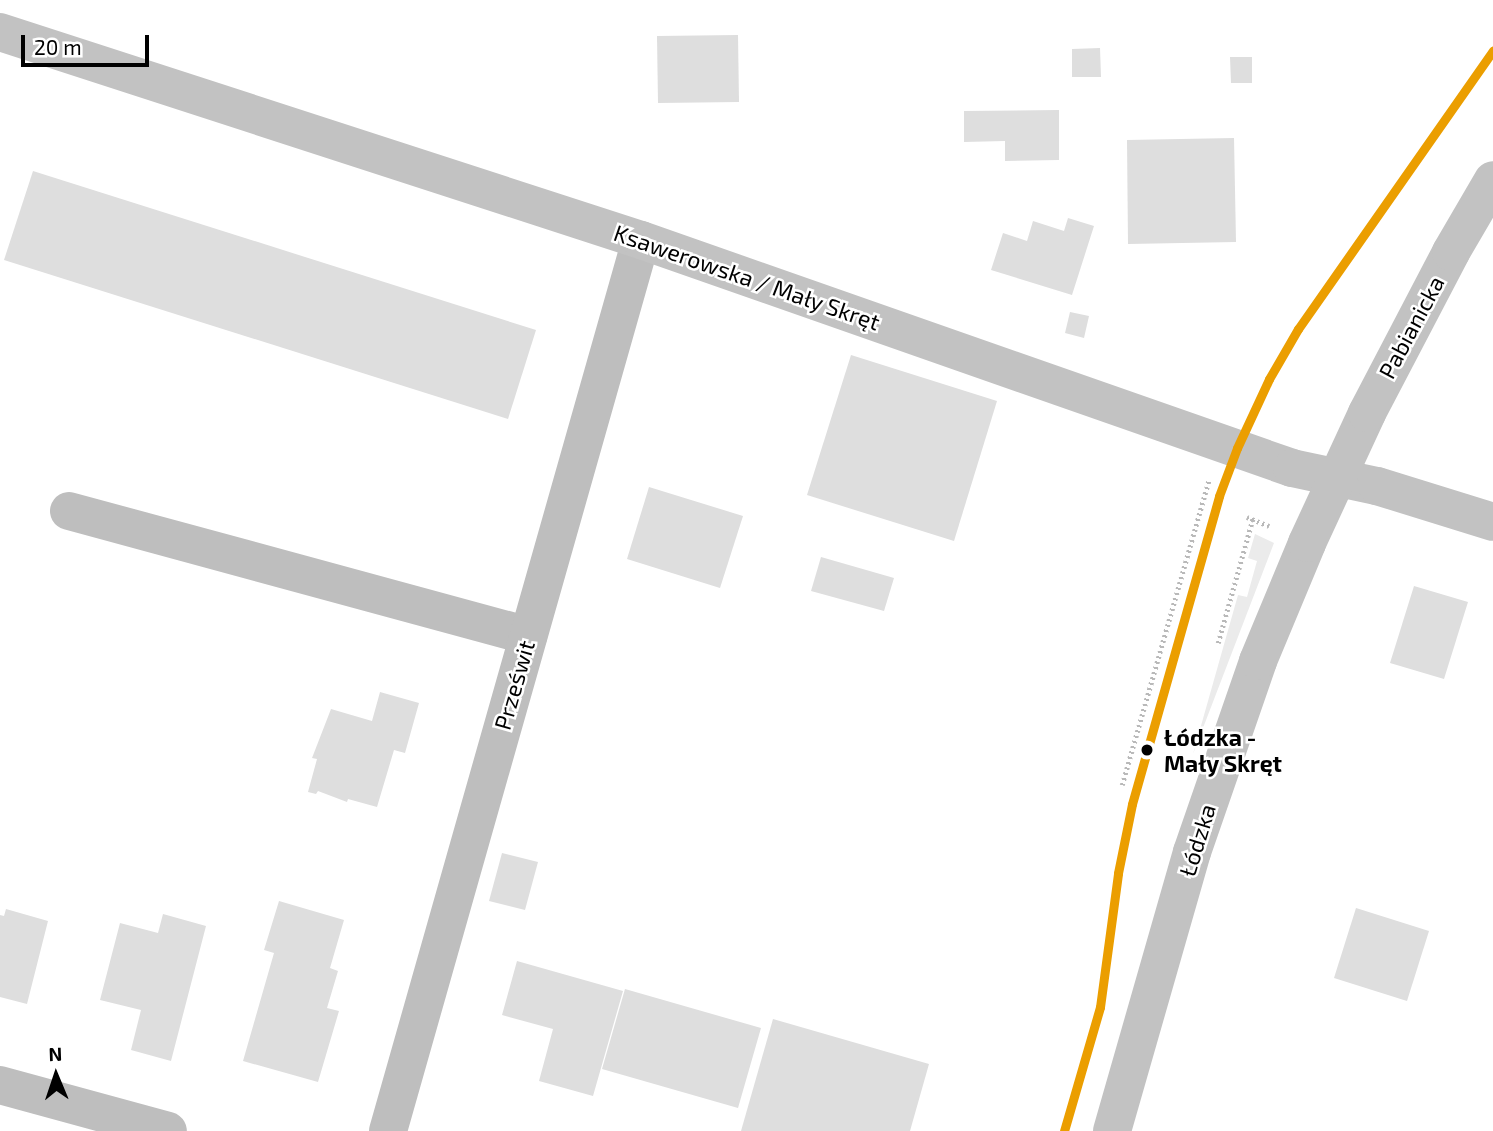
<!DOCTYPE html>
<meta charset="utf-8">
<style>
body{margin:0}
#map{position:relative;width:1493px;height:1131px;overflow:hidden;background:#fff;font-family:"Exo 2",sans-serif}
div>[style]{position:absolute}
[style*='--x']{left:calc(var(--x)*1px);top:calc(var(--y)*1px);width:calc(var(--w)*1px);rotate:calc(var(--a)*1deg)}
.green>*{inset:0;background:#ebebeb}
.building>*{inset:0;background:#dedede}
.path>*{height:4.5px;margin-top:-2.25px;transform-origin:0;background:repeating-linear-gradient(90deg,#b9b9b9 0 2px,transparent 0 5.5px)}
.street>*{height:38px;margin:-19px;padding:0 19px;transform-origin:19px;border-radius:19px;background:#bebebe}
.secondary>*{height:38px;margin:-19px;padding:0 19px;transform-origin:19px;border-radius:19px;background:#c2c2c2}
.tram-1>*{height:9px;margin:-4.5px;padding:0 4.5px;transform-origin:4.5px;border-radius:4.5px;background:#eb9e00}
.dots>*{width:19px;height:19px;translate:-50% -50%;box-sizing:border-box;border:4px solid #fff;border-radius:50%}
span{translate:-50% -50%;white-space:nowrap;text-align:center;line-height:1.15;-webkit-text-stroke:5px #fff;paint-order:stroke}
.street-label{font-size:23px;color:#000}
.stop-label{font-size:23px;color:#000;font-weight:700}
.left{translate:0 -50%;text-align:left}
.north{position:absolute;left:21px;top:1040px;width:70px;height:70px;-webkit-text-stroke:5px #fff;paint-order:stroke;rotate:358deg;font-size:19px;font-weight:700;line-height:28px;text-align:center;color:#000}
.north::after{content:'';display:block;margin:auto;width:24px;height:32px;background:#000;clip-path:polygon(50% 0,100% 100%,50% 72%,0 100%)}
.scale{position:absolute;left:21px;top:35px;width:128px;height:32px;box-sizing:border-box;border:4px solid #000;border-top:0;padding-left:9px;font-size:21px;line-height:24px;white-space:nowrap;color:#000;-webkit-text-stroke:5px #fff;paint-order:stroke}
</style>
<div id="map">
<div class="green">
<i style="clip-path:polygon(1255px 534px,1274px 543px,1193px 754px,1238px 595px,1247px 597px,1257px 561px,1248px 558px)"></i>
</div>
<div class="building">
<i style="clip-path:polygon(738px 35px,739px 102px,658px 103px,657px 36px)"></i>
<i style="clip-path:polygon(1100px 48px,1101px 77px,1072px 77px,1072px 49px)"></i>
<i style="clip-path:polygon(1230px 57px,1252px 57px,1252px 83px,1231px 83px)"></i>
<i style="clip-path:polygon(1059px 110px,1059px 160px,1005px 161px,1005px 141px,964px 142px,964px 111px)"></i>
<i style="clip-path:polygon(1234px 138px,1236px 242px,1128px 244px,1127px 140px)"></i>
<i style="clip-path:polygon(33px 171px,536px 330px,508px 419px,4px 260px)"></i>
<i style="clip-path:polygon(1068px 218px,1094px 226px,1072px 295px,991px 270px,1003px 233px,1027px 241px,1033px 221px,1064px 231px)"></i>
<i style="clip-path:polygon(1070px 312px,1089px 316px,1084px 338px,1065px 333px)"></i>
<i style="clip-path:polygon(851px 355px,997px 401px,954px 541px,807px 495px)"></i>
<i style="clip-path:polygon(649px 487px,743px 516px,720px 588px,627px 559px)"></i>
<i style="clip-path:polygon(821px 557px,894px 578px,884px 611px,811px 591px)"></i>
<i style="clip-path:polygon(1414px 586px,1468px 602px,1444px 679px,1390px 663px)"></i>
<i style="clip-path:polygon(380px 692px,419px 703px,405px 753px,394px 750px,377px 807px,348px 799px,347px 802px,318px 791px,316px 794px,308px 792px,317px 759px,312px 758px,331px 709px,372px 721px)"></i>
<i style="clip-path:polygon(502px 853px,538px 862px,525px 910px,489px 901px)"></i>
<i style="clip-path:polygon(279px 901px,344px 920px,330px 968px,338px 971px,327px 1008px,339px 1011px,318px 1082px,243px 1061px,274px 953px,264px 950px)"></i>
<i style="clip-path:polygon(1356px 908px,1429px 931px,1407px 1001px,1334px 978px)"></i>
<i style="clip-path:polygon(6px 909px,48px 921px,27px 1004px,0 997px,0 915px,4px 916px)"></i>
<i style="clip-path:polygon(163px 914px,206px 926px,171px 1061px,131px 1050px,141px 1010px,100px 1000px,120px 923px,158px 933px)"></i>
<i style="clip-path:polygon(517px 961px,623px 991px,593px 1096px,539px 1081px,553px 1029px,502px 1015px)"></i>
<i style="clip-path:polygon(625px 989px,761px 1028px,738px 1108px,602px 1069px)"></i>
<i style="clip-path:polygon(773px 1019px,929px 1064px,910px 1131px,741px 1131px)"></i>
</div>
<div class="path">
<i style="--x:1247;--y:517;--w:24;--a:22"></i>
<i style="--x:1218;--y:643;--w:130;--a:-74.4"></i>
<i style="--x:1122;--y:785;--w:317;--a:-74.1"></i>
</div>
<div class="street">
<i style="--x:69;--y:511;--w:476;--a:15.2"></i>
<i style="--x:0;--y:1085;--w:174;--a:15.3"></i>
<i style="--x:388;--y:1131;--w:926;--a:-74.15"></i>
</div>
<div class="secondary">
<i style="--x:0;--y:32;--w:674;--a:17.98"></i>
<i style="--x:641;--y:240;--w:690;--a:19.3"></i>
<i style="--x:1292;--y:468;--w:87;--a:12"></i>
<i style="--x:1377;--y:486;--w:121;--a:17.2"></i>
<i style="--x:1112;--y:1131;--w:290;--a:-74"></i>
<i style="--x:1192;--y:852;--w:202;--a:-70.9"></i>
<i style="--x:1258;--y:661;--w:128;--a:-67.4"></i>
<i style="--x:1307;--y:543;--w:143;--a:-65.2"></i>
<i style="--x:1367;--y:413;--w:182;--a:-62.4"></i>
<i style="--x:1451;--y:252;--w:83;--a:-59.7"></i>
</div>
<div class="tram-1">
<i style="--x:1064;--y:1131;--w:129;--a:-73.8"></i>
<i style="--x:1100;--y:1007;--w:135;--a:-82.3"></i>
<i style="--x:1118;--y:873;--w:70;--a:-78.5"></i>
<i style="--x:1132;--y:804;--w:320;--a:-74.2"></i>
<i style="--x:1219;--y:496;--w:51;--a:-69.4"></i>
<i style="--x:1237;--y:448;--w:76;--a:-65.1"></i>
<i style="--x:1269;--y:379;--w:58;--a:-59.9"></i>
<i style="--x:1298;--y:329;--w:340;--a:-55"></i>
</div>
<div class="dots">
<i style="left:1147px;top:750px;background:#000"></i>
</div>
<div class="street-label">
<span style="left:747px;top:277px;rotate:19deg">Ksawerowska / Mały Skręt</span>
<span style="left:1411px;top:327px;rotate:-62deg">Pabianicka</span>
<span style="left:514px;top:685px;rotate:-74deg">Prześwit</span>
<span style="left:1197px;top:840px;rotate:-73deg">Łódzka</span>
</div>
<div class="stop-label">
<span class="left" style="left:1164px;top:750px">Łódzka -<br>Mały Skręt</span>
</div>
<div class="north">N</div>
<div class="scale">20 m</div>
</div>
